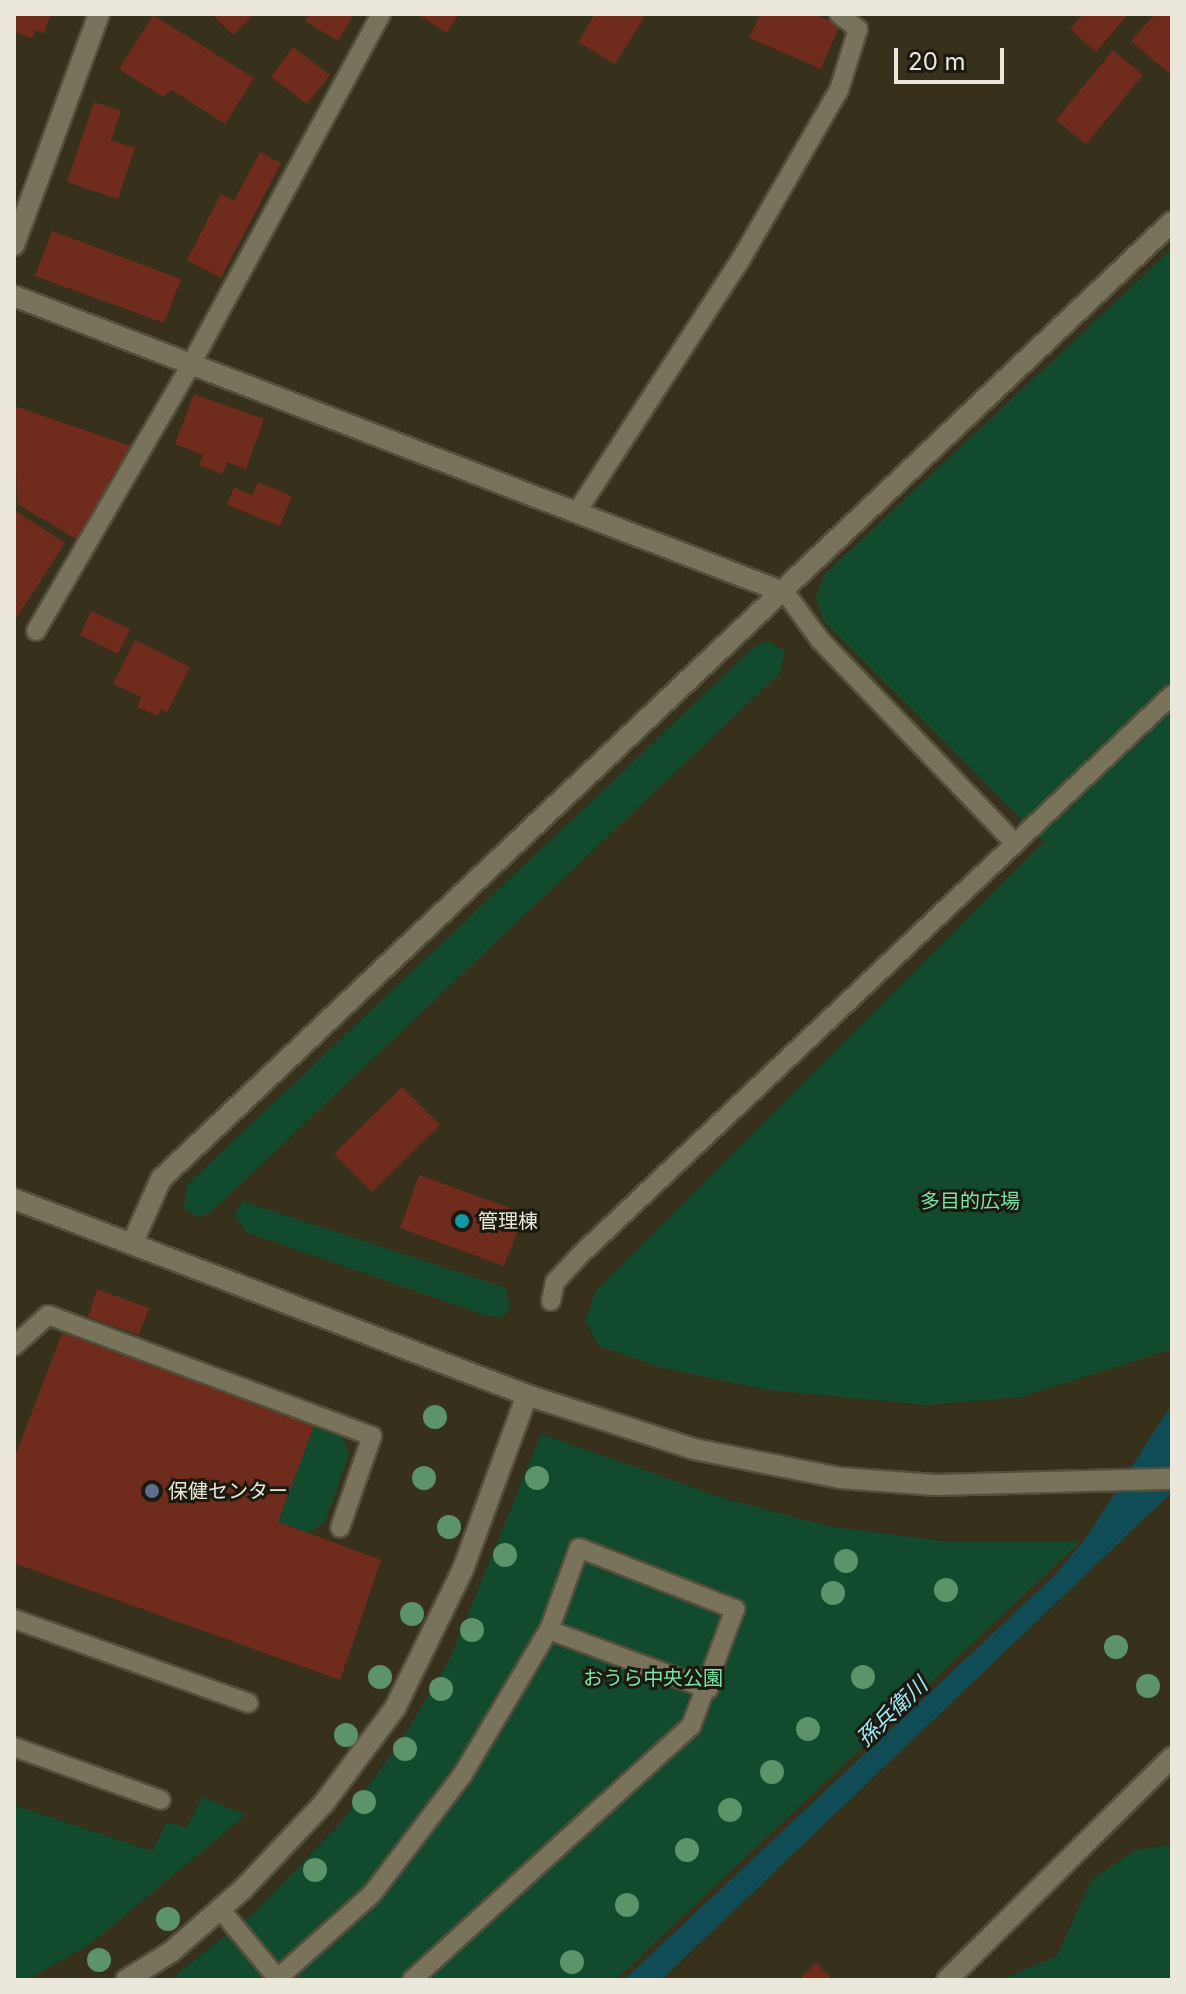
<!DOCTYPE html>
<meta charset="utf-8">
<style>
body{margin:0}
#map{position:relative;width:1186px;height:1994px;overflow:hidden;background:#37311c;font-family:Inter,"Noto Sans JP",sans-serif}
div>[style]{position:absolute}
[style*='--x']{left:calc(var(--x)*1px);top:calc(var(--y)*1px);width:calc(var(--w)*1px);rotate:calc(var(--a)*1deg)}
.green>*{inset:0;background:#124a2e}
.water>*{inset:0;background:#104c56}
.building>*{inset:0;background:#6f2b1b}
.roads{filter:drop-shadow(2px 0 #544f3c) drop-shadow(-2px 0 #544f3c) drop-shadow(0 2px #544f3c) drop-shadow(0 -2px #544f3c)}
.service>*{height:18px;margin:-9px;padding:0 9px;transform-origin:9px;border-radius:9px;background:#7a735c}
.minor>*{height:20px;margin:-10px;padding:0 10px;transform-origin:10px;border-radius:10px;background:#7a735c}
.tertiary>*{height:20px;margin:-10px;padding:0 10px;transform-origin:10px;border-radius:10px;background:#7a735c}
.trees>*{width:24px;height:24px;margin:-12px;border-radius:50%;background:#5c9369}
.dots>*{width:22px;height:22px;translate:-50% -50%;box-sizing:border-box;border:4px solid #1c1910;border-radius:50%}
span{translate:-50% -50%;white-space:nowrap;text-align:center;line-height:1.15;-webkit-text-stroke:6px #1c1910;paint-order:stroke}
.park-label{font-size:20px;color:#7ae4a8}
.poi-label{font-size:20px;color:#ebe7da}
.left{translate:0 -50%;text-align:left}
.water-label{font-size:22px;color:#9eebfb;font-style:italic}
.frame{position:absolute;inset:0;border:16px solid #ebe7da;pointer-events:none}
.scale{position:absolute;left:894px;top:48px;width:110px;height:36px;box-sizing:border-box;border:4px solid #ebe7da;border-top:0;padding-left:10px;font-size:24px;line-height:28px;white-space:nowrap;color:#ebe7da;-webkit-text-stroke:6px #1c1910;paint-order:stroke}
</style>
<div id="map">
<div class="green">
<i style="clip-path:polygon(1172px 249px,1172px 1349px,1021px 1397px,926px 1405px,769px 1390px,663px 1368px,599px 1346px,585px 1321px,596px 1291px,1044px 842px,823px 620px,816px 597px,824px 575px)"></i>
<i style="clip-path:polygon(768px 641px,785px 652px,779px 674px,211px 1212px,200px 1217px,184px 1209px,187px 1185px,755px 646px)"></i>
<i style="clip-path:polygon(242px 1201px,506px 1288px,510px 1308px,502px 1317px,487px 1316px,246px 1232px,235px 1215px)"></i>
<i style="clip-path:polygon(314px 1426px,341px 1436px,349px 1454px,325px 1522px,308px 1533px,278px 1522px)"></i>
<i style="clip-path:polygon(541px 1434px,726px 1499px,828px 1526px,941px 1541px,1081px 1541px,615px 1980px,170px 1980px,255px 1912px,338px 1826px,398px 1746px,450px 1659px)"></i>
<i style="clip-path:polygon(202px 1797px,246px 1815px,90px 1944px,27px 1980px,14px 1980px,14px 1805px,152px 1851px,167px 1822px,187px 1828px)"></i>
<i style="clip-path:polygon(1172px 1844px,1172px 1980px,1001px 1980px,1057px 1956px,1092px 1879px,1134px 1851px)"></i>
</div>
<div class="water">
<i style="clip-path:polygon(1172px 1404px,1172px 1492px,661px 1980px,624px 1980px,1052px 1578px,1084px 1541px)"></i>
</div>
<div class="building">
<i style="clip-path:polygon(14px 14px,51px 14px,44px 33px,36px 30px,32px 38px,14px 32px)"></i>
<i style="clip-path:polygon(212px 14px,254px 14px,233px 35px)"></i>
<i style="clip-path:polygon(309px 14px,354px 14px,338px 41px,305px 21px)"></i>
<i style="clip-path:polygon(417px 14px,459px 14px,447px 33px)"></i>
<i style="clip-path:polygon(595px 14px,646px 14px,615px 64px,578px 42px)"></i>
<i style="clip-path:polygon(760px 14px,814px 14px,840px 25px,821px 69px,749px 38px)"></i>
<i style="clip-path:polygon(1083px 14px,1128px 14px,1096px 52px,1070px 29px)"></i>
<i style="clip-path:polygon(1155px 14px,1172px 14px,1171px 75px,1131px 41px)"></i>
<i style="clip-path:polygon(153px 15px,254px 78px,225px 124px,172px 90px,163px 97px,119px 69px)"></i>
<i style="clip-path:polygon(293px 47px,330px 75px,307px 104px,271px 77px)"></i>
<i style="clip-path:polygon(1113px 50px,1143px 75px,1086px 144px,1056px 120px)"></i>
<i style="clip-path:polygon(94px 102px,121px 111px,111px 140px,135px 148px,118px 199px,67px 182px)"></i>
<i style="clip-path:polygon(260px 152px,281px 163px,221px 278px,187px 260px,221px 194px,234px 201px)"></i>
<i style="clip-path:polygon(52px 231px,181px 279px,164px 323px,35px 276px)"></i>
<i style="clip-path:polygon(194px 394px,264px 419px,246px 469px,227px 462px,223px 474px,199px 465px,203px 455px,175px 444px)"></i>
<i style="clip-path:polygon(14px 406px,131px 446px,78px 540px,17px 504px)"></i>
<i style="clip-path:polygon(258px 482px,292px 496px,280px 526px,227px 505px,234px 487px,252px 495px)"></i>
<i style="clip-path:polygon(14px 510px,65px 543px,14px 621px)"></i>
<i style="clip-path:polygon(91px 611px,130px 629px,118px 654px,80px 635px)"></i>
<i style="clip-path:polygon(135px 640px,190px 667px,167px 712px,161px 709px,157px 716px,137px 707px,141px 697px,113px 684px)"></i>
<i style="clip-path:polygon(402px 1087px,440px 1125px,372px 1192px,334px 1154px)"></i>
<i style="clip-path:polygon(419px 1175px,524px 1213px,504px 1266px,400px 1228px)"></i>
<i style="clip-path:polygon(97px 1289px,149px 1308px,139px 1335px,88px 1317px)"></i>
<i style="clip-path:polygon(62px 1333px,314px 1426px,278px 1522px,381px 1560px,340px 1680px,14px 1563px,14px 1459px)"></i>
<i style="clip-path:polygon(816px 1963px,833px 1980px,799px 1980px)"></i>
</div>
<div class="roads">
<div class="service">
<i style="--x:576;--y:513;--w:303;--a:-57"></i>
<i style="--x:741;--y:259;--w:195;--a:-59.9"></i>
<i style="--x:839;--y:90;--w:64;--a:-72.7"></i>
<i style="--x:858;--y:29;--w:24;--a:-142"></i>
<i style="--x:790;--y:599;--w:51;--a:53.8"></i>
<i style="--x:820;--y:640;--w:281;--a:46.2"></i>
<i style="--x:36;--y:631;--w:306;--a:-59.8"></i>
<i style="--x:190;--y:366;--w:400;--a:-61.5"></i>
<i style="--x:551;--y:1301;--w:19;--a:-78"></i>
<i style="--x:555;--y:1282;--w:37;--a:-47"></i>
<i style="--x:580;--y:1255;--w:815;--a:-43.41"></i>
<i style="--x:14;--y:1346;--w:46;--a:-42.4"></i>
<i style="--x:48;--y:1315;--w:346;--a:20.5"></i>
<i style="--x:372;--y:1436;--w:97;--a:109.2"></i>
<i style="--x:14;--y:1619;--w:249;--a:19.7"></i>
<i style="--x:549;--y:1630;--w:170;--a:20.4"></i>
<i style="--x:14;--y:1747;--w:156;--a:19.8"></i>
<i style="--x:221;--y:1910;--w:91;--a:50.4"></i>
<i style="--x:278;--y:1978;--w:126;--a:-41.8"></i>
<i style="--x:372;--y:1894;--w:151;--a:-52.8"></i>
<i style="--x:463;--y:1774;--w:168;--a:-59.2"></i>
<i style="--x:549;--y:1630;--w:87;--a:-69.9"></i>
<i style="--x:579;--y:1548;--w:168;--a:21.4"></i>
<i style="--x:735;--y:1609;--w:125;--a:110.6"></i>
<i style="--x:691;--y:1726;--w:377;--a:137.7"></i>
</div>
<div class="minor">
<i style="--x:14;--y:245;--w:246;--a:-69.8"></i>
<i style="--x:14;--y:296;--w:819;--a:21.05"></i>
<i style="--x:132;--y:1244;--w:71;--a:-66"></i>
<i style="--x:161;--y:1179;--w:1392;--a:-43.43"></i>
</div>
<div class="tertiary">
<i style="--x:14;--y:1199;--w:549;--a:20.91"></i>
<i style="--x:527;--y:1395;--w:176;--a:17.9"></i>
<i style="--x:694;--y:1449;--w:149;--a:11.2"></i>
<i style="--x:840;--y:1478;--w:96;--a:4.2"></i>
<i style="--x:936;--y:1485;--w:236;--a:-1.5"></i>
<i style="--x:126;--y:1980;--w:53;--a:-31.9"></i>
<i style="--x:171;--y:1952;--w:97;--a:-41.2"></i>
<i style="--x:244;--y:1888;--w:117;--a:-46.7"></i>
<i style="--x:324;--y:1803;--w:119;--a:-53.2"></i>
<i style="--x:395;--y:1708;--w:155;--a:-63.9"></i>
<i style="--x:463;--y:1569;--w:185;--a:-69.8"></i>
<i style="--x:947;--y:1980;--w:317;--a:-44.7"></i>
</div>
</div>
<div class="trees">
<i style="left:435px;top:1417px"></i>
<i style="left:424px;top:1478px"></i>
<i style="left:537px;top:1478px"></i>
<i style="left:449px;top:1527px"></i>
<i style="left:505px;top:1555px"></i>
<i style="left:846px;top:1561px"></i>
<i style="left:946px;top:1590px"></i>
<i style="left:833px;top:1593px"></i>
<i style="left:412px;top:1614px"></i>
<i style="left:472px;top:1630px"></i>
<i style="left:1116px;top:1647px"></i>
<i style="left:380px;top:1677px"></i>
<i style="left:863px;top:1677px"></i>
<i style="left:1148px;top:1686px"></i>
<i style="left:441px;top:1689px"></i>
<i style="left:808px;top:1729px"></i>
<i style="left:346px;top:1735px"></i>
<i style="left:405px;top:1749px"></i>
<i style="left:772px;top:1772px"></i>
<i style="left:364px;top:1802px"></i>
<i style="left:730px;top:1810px"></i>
<i style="left:687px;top:1850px"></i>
<i style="left:315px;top:1870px"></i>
<i style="left:627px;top:1905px"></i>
<i style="left:168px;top:1919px"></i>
<i style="left:99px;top:1960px"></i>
<i style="left:572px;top:1962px"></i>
</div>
<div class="dots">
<i style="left:462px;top:1221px;background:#0f9aa8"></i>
<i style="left:152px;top:1491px;background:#5c6f8a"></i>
</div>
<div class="park-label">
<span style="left:970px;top:1201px">多目的広場</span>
<span style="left:653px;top:1678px">おうら中央公園</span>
</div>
<div class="poi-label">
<span class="left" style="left:478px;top:1221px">管理棟</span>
<span class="left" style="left:168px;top:1491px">保健センター</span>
</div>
<div class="water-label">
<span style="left:892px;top:1712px;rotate:-44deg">孫兵衛川</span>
</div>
<div class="frame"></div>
<div class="scale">20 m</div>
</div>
